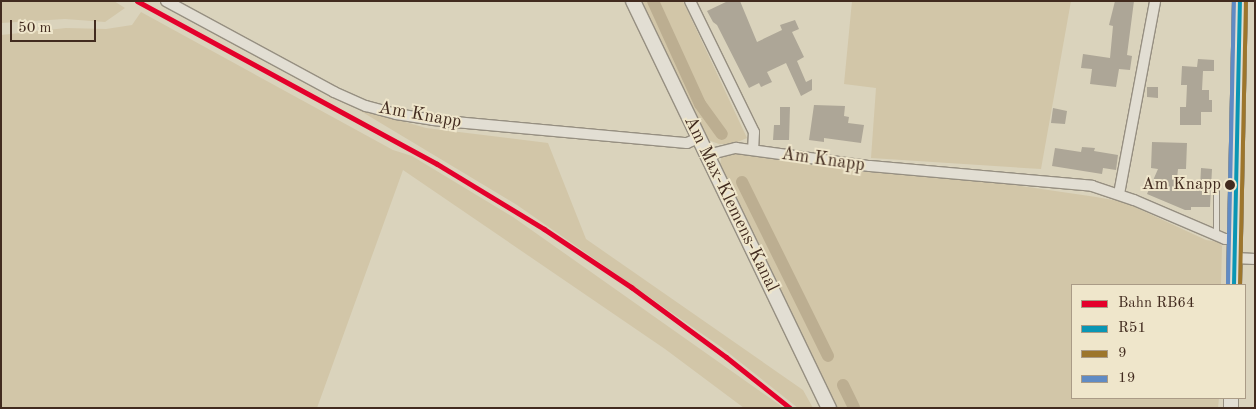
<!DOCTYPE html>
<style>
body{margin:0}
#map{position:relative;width:1256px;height:409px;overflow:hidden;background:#dad3bc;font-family:"Old Standard TT",serif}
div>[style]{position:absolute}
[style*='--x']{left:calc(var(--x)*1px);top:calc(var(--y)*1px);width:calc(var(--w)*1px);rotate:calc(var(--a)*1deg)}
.green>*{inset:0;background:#d2c6a8}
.canal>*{height:12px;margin:-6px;padding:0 6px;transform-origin:6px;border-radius:6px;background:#bcae91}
.building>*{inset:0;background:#ada697}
.roads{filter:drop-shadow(1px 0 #968f81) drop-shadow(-1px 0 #968f81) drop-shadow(0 1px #968f81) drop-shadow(0 -1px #968f81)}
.service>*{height:5px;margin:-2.5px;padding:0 2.5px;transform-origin:2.5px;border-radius:2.5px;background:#e2ded3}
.minor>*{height:10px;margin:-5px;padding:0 5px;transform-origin:5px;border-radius:5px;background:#e2ded3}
.secondary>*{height:14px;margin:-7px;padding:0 7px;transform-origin:7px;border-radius:7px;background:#e2ded3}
.bus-1>*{height:4px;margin:-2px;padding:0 2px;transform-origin:2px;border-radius:2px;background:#0a96b4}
.bus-2>*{height:4px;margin:-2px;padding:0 2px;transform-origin:2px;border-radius:2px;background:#9d762c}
.bus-3>*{height:4px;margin:-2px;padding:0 2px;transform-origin:2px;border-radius:2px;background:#608bc4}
.rail-1>*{height:5px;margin:-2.5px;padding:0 2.5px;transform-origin:2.5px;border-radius:2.5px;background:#e4002b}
.dots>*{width:14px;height:14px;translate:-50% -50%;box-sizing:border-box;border:2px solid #efe6cb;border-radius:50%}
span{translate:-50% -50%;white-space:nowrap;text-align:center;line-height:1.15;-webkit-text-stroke:4px #efe6cb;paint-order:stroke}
.bus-label{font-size:17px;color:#422b1f}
.right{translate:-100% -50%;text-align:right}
.street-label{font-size:18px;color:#422b1f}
.frame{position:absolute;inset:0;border:2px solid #422b1f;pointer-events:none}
.legend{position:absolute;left:1071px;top:284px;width:175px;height:115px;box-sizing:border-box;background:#efe6cb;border:1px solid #aa9b86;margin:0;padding:6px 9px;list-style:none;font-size:15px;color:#422b1f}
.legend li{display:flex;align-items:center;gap:10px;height:25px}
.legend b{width:25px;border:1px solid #aa9b86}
.scale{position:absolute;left:10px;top:20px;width:86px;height:22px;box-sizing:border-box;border:2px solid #422b1f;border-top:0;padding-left:6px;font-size:15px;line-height:18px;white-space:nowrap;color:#422b1f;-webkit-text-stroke:4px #efe6cb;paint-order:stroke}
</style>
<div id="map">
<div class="green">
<i style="clip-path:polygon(1px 1px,114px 1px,125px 8px,105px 22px,65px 19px,1px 23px)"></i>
<i style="clip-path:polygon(641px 1px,683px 1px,747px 138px,733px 144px,719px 144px,708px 140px)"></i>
<i style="clip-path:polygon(852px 1px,1071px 1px,1041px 169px,871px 158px,876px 88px,844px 84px)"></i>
<i style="clip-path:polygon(141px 12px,393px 150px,412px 156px,513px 217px,784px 408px,744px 408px,665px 349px,403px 170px,317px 408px,1px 408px,1px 35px,66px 28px,106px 29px,132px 25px)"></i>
<i style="clip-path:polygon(354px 107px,426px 128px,548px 143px,586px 239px,803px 390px,813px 408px,798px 408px,721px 347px,517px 205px)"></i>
<i style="clip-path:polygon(730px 153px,857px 171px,1007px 184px,1096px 197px,1124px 202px,1206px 240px,1219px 242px,1222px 246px,1221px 285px,1072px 285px,1072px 398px,1219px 398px,1218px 408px,836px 408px,720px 166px,721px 157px)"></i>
</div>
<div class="canal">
<i style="--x:653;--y:1;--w:113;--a:65.5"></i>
<i style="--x:700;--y:104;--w:37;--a:54"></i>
<i style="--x:742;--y:182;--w:194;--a:63.7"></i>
<i style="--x:843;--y:385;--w:25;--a:64"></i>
</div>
<div class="building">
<i style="clip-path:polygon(728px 1px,740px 1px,757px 42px,782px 30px,780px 25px,795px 20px,799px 29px,792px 32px,804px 57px,797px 61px,806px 82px,812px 79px,812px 90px,801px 96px,786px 63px,767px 72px,772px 82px,761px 87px,759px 83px,749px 88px,717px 25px,713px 22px,707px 11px)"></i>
<i style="clip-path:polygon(1115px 1px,1134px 1px,1127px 55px,1132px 56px,1130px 70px,1119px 69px,1116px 87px,1090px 84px,1092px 69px,1081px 68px,1083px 54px,1110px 58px,1113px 26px,1109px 25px)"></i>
<i style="clip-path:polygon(1198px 59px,1214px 60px,1214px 71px,1203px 71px,1202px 90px,1209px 90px,1209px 100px,1212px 100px,1212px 112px,1201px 112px,1201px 125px,1180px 125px,1180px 107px,1186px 107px,1187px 85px,1181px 85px,1182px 66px,1197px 67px)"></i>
<i style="clip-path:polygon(1147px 87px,1158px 87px,1158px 98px,1147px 97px)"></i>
<i style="clip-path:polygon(814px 105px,845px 106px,844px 116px,849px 117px,848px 123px,864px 125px,861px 143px,824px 138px,824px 142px,809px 140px)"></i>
<i style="clip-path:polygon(780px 107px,790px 107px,789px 140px,773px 140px,774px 125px,780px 125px)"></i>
<i style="clip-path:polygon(1053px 108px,1067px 111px,1065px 124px,1051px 123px)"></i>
<i style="clip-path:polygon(1152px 142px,1187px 143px,1186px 169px,1178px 169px,1176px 189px,1200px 189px,1201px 168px,1212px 169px,1210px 207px,1191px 207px,1191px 210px,1185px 210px,1147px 194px,1158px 169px,1151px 168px)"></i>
<i style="clip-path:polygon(1082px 147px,1095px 148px,1094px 151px,1118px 155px,1116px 170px,1103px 168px,1102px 174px,1052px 166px,1055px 148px,1081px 152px)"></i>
</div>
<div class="roads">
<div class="service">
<i style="--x:1216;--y:234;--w:42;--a:-90"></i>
</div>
<div class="minor">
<i style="--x:166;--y:1;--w:191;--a:28.4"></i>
<i style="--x:334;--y:92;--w:35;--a:24"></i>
<i style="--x:366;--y:106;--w:31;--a:15"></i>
<i style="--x:396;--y:114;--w:37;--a:9"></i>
<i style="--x:433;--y:120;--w:255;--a:5.2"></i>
<i style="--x:687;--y:143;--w:13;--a:-23"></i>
<i style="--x:690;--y:1;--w:146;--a:64"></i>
<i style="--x:754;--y:132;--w:18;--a:93"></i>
<i style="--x:707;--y:155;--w:30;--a:-14"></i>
<i style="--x:736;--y:148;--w:135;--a:7.7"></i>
<i style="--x:870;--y:166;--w:223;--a:5.1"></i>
<i style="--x:1092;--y:186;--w:44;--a:18.4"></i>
<i style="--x:1134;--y:200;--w:99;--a:23.2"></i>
<i style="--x:1225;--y:239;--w:10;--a:0"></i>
<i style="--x:1119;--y:194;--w:196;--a:-79.4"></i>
<i style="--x:1235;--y:258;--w:20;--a:3"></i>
</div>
<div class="secondary">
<i style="--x:633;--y:1;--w:452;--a:64.3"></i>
<i style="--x:1234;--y:285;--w:284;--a:-88.8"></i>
<i style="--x:1231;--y:408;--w:10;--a:-90"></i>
</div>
</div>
<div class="bus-1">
<i style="--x:1234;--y:285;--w:284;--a:-88.8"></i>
</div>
<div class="bus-2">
<i style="--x:1240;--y:285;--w:284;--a:-88.8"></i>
</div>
<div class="bus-3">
<i style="--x:1228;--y:285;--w:284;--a:-88.8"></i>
</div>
<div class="rail-1">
<i style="--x:137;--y:1;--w:341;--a:28.5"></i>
<i style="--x:437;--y:164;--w:125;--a:31.3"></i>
<i style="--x:544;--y:229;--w:105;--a:33.7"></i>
<i style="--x:631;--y:287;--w:118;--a:36.4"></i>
<i style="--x:726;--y:357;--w:82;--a:38.6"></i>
</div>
<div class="dots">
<i style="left:1230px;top:185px;background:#422b1f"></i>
</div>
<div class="bus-label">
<span class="right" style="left:1221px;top:185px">Am Knapp</span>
</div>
<div class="street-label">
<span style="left:420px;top:115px;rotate:10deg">Am Knapp</span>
<span style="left:823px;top:160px;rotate:8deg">Am Knapp</span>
<span style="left:731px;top:204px;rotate:64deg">Am Max-Klemens-Kanal</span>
</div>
<div class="frame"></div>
<ul class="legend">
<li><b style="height:6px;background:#e4002b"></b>Bahn RB64</li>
<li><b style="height:6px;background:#0a96b4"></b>R51</li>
<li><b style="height:6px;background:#9d762c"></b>9</li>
<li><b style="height:6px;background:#608bc4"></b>19</li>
</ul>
<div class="scale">50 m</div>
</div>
